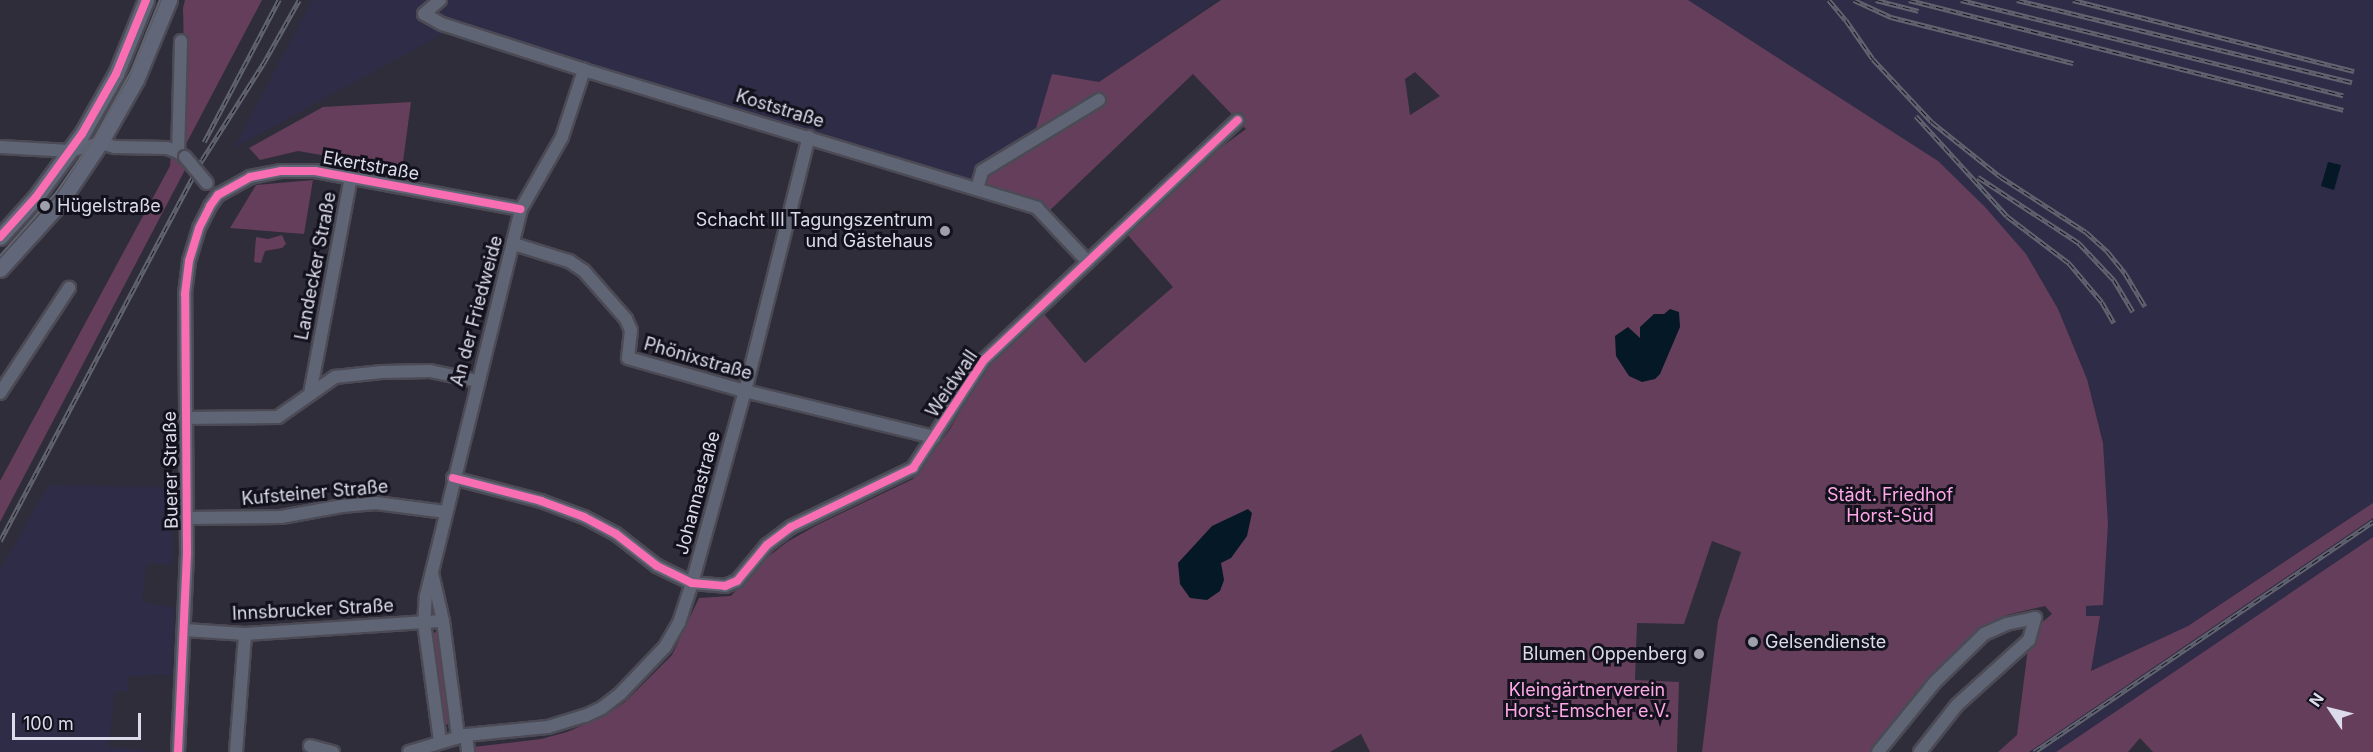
<!DOCTYPE html>
<meta charset="utf-8">
<style>
body{margin:0}
#map{position:relative;width:2373px;height:752px;overflow:hidden;background:#2e2d39;font-family:Inter,sans-serif}
div>[style]{position:absolute}
[style*='--x']{left:calc(var(--x)*1px);top:calc(var(--y)*1px);width:calc(var(--w)*1px);rotate:calc(var(--a)*1deg)}
.built>*{inset:0;background:#2f2c48}
.green>*{inset:0;background:#653e5c}
.water>*{inset:0;background:#051825}
.roads{filter:drop-shadow(2px 0 #4b4a55) drop-shadow(-2px 0 #4b4a55) drop-shadow(0 2px #4b4a55) drop-shadow(0 -2px #4b4a55)}
.minor>*{height:12px;margin:-6px;padding:0 6px;transform-origin:6px;border-radius:6px;background:#5f6574}
.major>*{height:15px;margin:-7.5px;padding:0 7.5px;transform-origin:7.5px;border-radius:7.5px;background:#616779}
.tram>*{height:1.5px;margin:-0.75px;padding:0 0.75px;transform-origin:0.75px;border-radius:0.75px;background:#61646f}
.rail>*{height:4.5px;margin-top:-2.25px;transform-origin:0;background:repeating-linear-gradient(90deg,#12111c 0 7px,#61646f 0 14px);box-sizing:border-box;border-block:2px solid #61646f}
.bridges{filter:drop-shadow(2px 0 #4b4a55) drop-shadow(-2px 0 #4b4a55) drop-shadow(0 2px #4b4a55) drop-shadow(0 -2px #4b4a55)}
.minor-bridge>*{height:12px;margin:-6px;padding:0 6px;transform-origin:6px;border-radius:6px;background:#5f6574}
.cycleway>*{height:8px;margin:-4px;padding:0 4px;transform-origin:4px;border-radius:4px;background:#f96db3}
.dots>*{width:16px;height:16px;translate:-50% -50%;box-sizing:border-box;border:3px solid #12111c;border-radius:50%}
span{translate:-50% -50%;white-space:nowrap;text-align:center;line-height:1.15;-webkit-text-stroke:6px #12111c;paint-order:stroke}
.street-label{font-size:18px;color:#dcdbec}
.poi-label{font-size:18px;color:#dcdbec}
.left{translate:0 -50%;text-align:left}
.right{translate:-100% -50%;text-align:right}
.park-label{font-size:18px;color:#fea8e8}
.north{position:absolute;left:2301px;top:680px;width:60px;height:60px;-webkit-text-stroke:4px #12111c;paint-order:stroke;rotate:305deg;font-size:16px;font-weight:700;line-height:24px;text-align:center;color:#dcdbec}
.north::after{content:'';display:block;margin:auto;width:21px;height:27px;background:#dcdbec;clip-path:polygon(50% 0,100% 100%,50% 72%,0 100%)}
.scale{position:absolute;left:12px;top:713px;width:129px;height:27px;box-sizing:border-box;border:3px solid #dcdbec;border-top:0;padding-left:8px;font-size:18px;line-height:21px;white-space:nowrap;color:#dcdbec;-webkit-text-stroke:4px #12111c;paint-order:stroke}
</style>
<div id="map">
<div class="built">
<i style="clip-path:polygon(312px 0,1218px 0,1099px 82px,977px 189px,805px 130px,459px 25px,234px 148px)"></i>
<i style="clip-path:polygon(1688px 0,2373px 0,2373px 503px,2188px 626px,2091px 671px,2100px 616px,2086px 616px,2086px 605px,2103px 605px,2108px 524px,2103px 443px,2087px 379px,2058px 309px,2026px 254px,1938px 161px)"></i>
<i style="clip-path:polygon(48px 485px,173px 487px,173px 565px,147px 563px,142px 602px,175px 607px,172px 675px,128px 676px,128px 691px,115px 691px,109px 747px,162px 752px,0 752px,0 570px)"></i>
<i style="clip-path:polygon(2373px 518px,2373px 537px,2195px 660px,2056px 752px,2029px 752px)"></i>
</div>
<div class="green">
<i style="clip-path:polygon(185px 0,262px 0,186px 144px,183px 8px)"></i>
<i style="clip-path:polygon(evenodd,1221px 0,1688px 0,1938px 161px,1985px 207px,2026px 254px,2058px 309px,2087px 379px,2103px 443px,2108px 524px,2103px 605px,2086px 606px,2086px 616px,2100px 616px,2091px 671px,2188px 626px,2373px 503px,2373px 518px,2029px 752px,1998px 752px,2017px 735px,2029px 640px,2034px 629px,2052px 614px,2045px 606px,2007px 615px,1981px 630px,1947px 661px,1872px 752px,1702px 752px,1718px 621px,1741px 552px,1712px 541px,1684px 624px,1637px 623px,1635px 680px,1679px 682px,1677px 752px,1370px 752px,1361px 734px,1330px 752px,474px 752px,473px 747px,541px 739px,567px 732px,606px 715px,625px 702px,672px 655px,699px 598px,731px 596px,760px 563px,787px 542px,817px 525px,913px 479px,950px 429px,986px 367px,1044px 314px,1085px 363px,1173px 287px,1127px 234px,1216px 151px,1246px 129px,1193px 74px,1046px 214px,977px 189px,982px 171px,1032px 142px,1052px 74px,1099px 82px,1221px 0,1415px 72px,1440px 96px,1410px 115px,1405px 79px,1415px 72px)"></i>
<i style="clip-path:polygon(411px 102px,402px 169px,298px 151px,260px 160px,249px 148px,323px 107px)"></i>
<i style="clip-path:polygon(171px 156px,186px 168px,0 522px,0 481px,170px 166px)"></i>
<i style="clip-path:polygon(313px 180px,304px 234px,230px 228px,256px 185px)"></i>
<i style="clip-path:polygon(282px 235px,286px 244px,282px 248px,265px 251px,261px 263px,254px 262px,256px 237px,268px 239px)"></i>
<i style="clip-path:polygon(2373px 537px,2373px 752px,2153px 752px,2140px 738px,2128px 752px,2056px 752px)"></i>
<i style="clip-path:polygon(439px 632px,452px 724px,442px 725px,429px 633px)"></i>
</div>
<div class="water">
<i style="clip-path:polygon(2328px 162px,2341px 165px,2334px 190px,2321px 186px)"></i>
<i style="clip-path:polygon(1670px 309px,1679px 312px,1680px 327px,1660px 374px,1655px 379px,1642px 382px,1629px 376px,1616px 356px,1615px 336px,1628px 327px,1640px 338px,1640px 327px,1654px 314px,1664px 314px)"></i>
<i style="clip-path:polygon(1248px 509px,1252px 513px,1247px 536px,1231px 558px,1221px 563px,1224px 580px,1220px 591px,1207px 600px,1190px 598px,1180px 584px,1178px 563px,1212px 526px)"></i>
</div>
<div class="roads">
<div class="minor">
<i style="--x:440;--y:0;--w:21;--a:139"></i>
<i style="--x:424;--y:14;--w:21;--a:29"></i>
<i style="--x:442;--y:24;--w:149;--a:17.9"></i>
<i style="--x:584;--y:70;--w:474;--a:16.9"></i>
<i style="--x:1037;--y:208;--w:74;--a:46.6"></i>
<i style="--x:181;--y:41;--w:111;--a:91.5"></i>
<i style="--x:178;--y:152;--w:8;--a:40"></i>
<i style="--x:0;--y:147;--w:70;--a:3.3"></i>
<i style="--x:70;--y:151;--w:31;--a:-15"></i>
<i style="--x:100;--y:143;--w:16;--a:15"></i>
<i style="--x:115;--y:147;--w:52;--a:1.1"></i>
<i style="--x:167;--y:148;--w:12;--a:20"></i>
<i style="--x:977;--y:189;--w:19;--a:-74"></i>
<i style="--x:982;--y:171;--w:137;--a:-31.3"></i>
<i style="--x:514;--y:244;--w:58;--a:17.2"></i>
<i style="--x:569;--y:261;--w:18;--a:34"></i>
<i style="--x:584;--y:271;--w:64;--a:48.8"></i>
<i style="--x:626;--y:319;--w:12;--a:66"></i>
<i style="--x:631;--y:330;--w:28;--a:96"></i>
<i style="--x:628;--y:358;--w:122;--a:15.8"></i>
<i style="--x:745;--y:391;--w:195;--a:13.7"></i>
<i style="--x:0;--y:393;--w:126;--a:-56.7"></i>
<i style="--x:310;--y:394;--w:221;--a:-79.3"></i>
<i style="--x:185;--y:418;--w:93;--a:-0.6"></i>
<i style="--x:278;--y:417;--w:70;--a:-35.1"></i>
<i style="--x:335;--y:377;--w:47;--a:-6.1"></i>
<i style="--x:382;--y:372;--w:48;--a:-1.2"></i>
<i style="--x:430;--y:371;--w:48;--a:12"></i>
<i style="--x:453;--y:478;--w:91;--a:14.6"></i>
<i style="--x:541;--y:501;--w:46;--a:20.4"></i>
<i style="--x:584;--y:517;--w:36;--a:28"></i>
<i style="--x:616;--y:534;--w:52;--a:38"></i>
<i style="--x:657;--y:566;--w:39;--a:26"></i>
<i style="--x:692;--y:583;--w:33;--a:5"></i>
<i style="--x:725;--y:586;--w:13;--a:-23"></i>
<i style="--x:737;--y:581;--w:47;--a:-50.2"></i>
<i style="--x:767;--y:545;--w:30;--a:-37"></i>
<i style="--x:791;--y:527;--w:136;--a:-25.8"></i>
<i style="--x:913;--y:468;--w:129;--a:-56.7"></i>
<i style="--x:984;--y:360;--w:349;--a:-43.4"></i>
<i style="--x:187;--y:518;--w:94;--a:-0.6"></i>
<i style="--x:281;--y:517;--w:62;--a:-10.2"></i>
<i style="--x:342;--y:506;--w:34;--a:-5"></i>
<i style="--x:376;--y:503;--w:70;--a:7.4"></i>
<i style="--x:432;--y:573;--w:49;--a:77.1"></i>
<i style="--x:443;--y:621;--w:117;--a:82.6"></i>
<i style="--x:185;--y:630;--w:60;--a:3.8"></i>
<i style="--x:245;--y:634;--w:198;--a:-3.8"></i>
<i style="--x:466;--y:735;--w:17;--a:83"></i>
<i style="--x:440;--y:741;--w:119;--a:-97.7"></i>
<i style="--x:424;--y:623;--w:27;--a:-86"></i>
<i style="--x:426;--y:596;--w:398;--a:-76.2"></i>
<i style="--x:521;--y:209;--w:83;--a:-60.3"></i>
<i style="--x:562;--y:137;--w:71;--a:-71.8"></i>
<i style="--x:310;--y:746;--w:24;--a:15"></i>
<i style="--x:178;--y:752;--w:199;--a:-87.4"></i>
<i style="--x:187;--y:553;--w:259;--a:-90.4"></i>
<i style="--x:185;--y:294;--w:33;--a:-83"></i>
<i style="--x:189;--y:261;--w:34;--a:-73"></i>
<i style="--x:199;--y:228;--w:25;--a:-63"></i>
<i style="--x:210;--y:206;--w:14;--a:-54"></i>
<i style="--x:218;--y:195;--w:37;--a:-29"></i>
<i style="--x:250;--y:177;--w:32;--a:-11"></i>
<i style="--x:281;--y:171;--w:34;--a:0"></i>
<i style="--x:315;--y:171;--w:209;--a:10.5"></i>
<i style="--x:236;--y:752;--w:118;--a:-85.6"></i>
<i style="--x:409;--y:752;--w:59;--a:-16.6"></i>
<i style="--x:466;--y:735;--w:82;--a:-5.6"></i>
<i style="--x:548;--y:727;--w:39;--a:-17"></i>
<i style="--x:585;--y:716;--w:19;--a:-25"></i>
<i style="--x:602;--y:708;--w:24;--a:-38"></i>
<i style="--x:621;--y:693;--w:64;--a:-46.3"></i>
<i style="--x:665;--y:647;--w:28;--a:-60"></i>
<i style="--x:679;--y:623;--w:42;--a:-72"></i>
<i style="--x:692;--y:583;--w:199;--a:-74.6"></i>
<i style="--x:745;--y:391;--w:262;--a:-75.9"></i>
<i style="--x:1878;--y:752;--w:89;--a:-50.9"></i>
<i style="--x:1934;--y:683;--w:70;--a:-44.4"></i>
<i style="--x:1984;--y:634;--w:24;--a:-24"></i>
<i style="--x:2006;--y:624;--w:30;--a:-12"></i>
<i style="--x:2035;--y:618;--w:23;--a:105"></i>
<i style="--x:2029;--y:640;--w:97;--a:137.9"></i>
<i style="--x:1957;--y:705;--w:60;--a:128.2"></i>
</div>
<div class="major">
<i style="--x:0;--y:237;--w:54;--a:-48"></i>
<i style="--x:36;--y:197;--w:78;--a:-53.9"></i>
<i style="--x:82;--y:134;--w:69;--a:-60.5"></i>
<i style="--x:116;--y:74;--w:80;--a:-67.9"></i>
<i style="--x:0;--y:269;--w:88;--a:-47.8"></i>
<i style="--x:59;--y:204;--w:73;--a:-56.1"></i>
<i style="--x:100;--y:143;--w:73;--a:-60.3"></i>
<i style="--x:136;--y:80;--w:87;--a:-67.6"></i>
</div>
</div>
<div class="tram">
<i style="--x:0;--y:256;--w:84;--a:-48.4"></i>
<i style="--x:56;--y:193;--w:70;--a:-54.9"></i>
<i style="--x:96;--y:136;--w:75;--a:-61.4"></i>
<i style="--x:132;--y:70;--w:75;--a:-68.2"></i>
</div>
<div class="rail">
<i style="--x:1829;--y:0;--w:26;--a:50"></i>
<i style="--x:1846;--y:20;--w:47;--a:55.3"></i>
<i style="--x:1873;--y:59;--w:86;--a:46.9"></i>
<i style="--x:1932;--y:122;--w:88;--a:38.6"></i>
<i style="--x:2001;--y:177;--w:101;--a:32.9"></i>
<i style="--x:2086;--y:232;--w:30;--a:42"></i>
<i style="--x:2108;--y:252;--w:27;--a:51"></i>
<i style="--x:2125;--y:273;--w:39;--a:59"></i>
<i style="--x:1854;--y:0;--w:41;--a:24.7"></i>
<i style="--x:1891;--y:17;--w:188;--a:14.2"></i>
<i style="--x:1876;--y:0;--w:44;--a:14.3"></i>
<i style="--x:1909;--y:0;--w:448;--a:14.2"></i>
<i style="--x:1961;--y:0;--w:394;--a:14"></i>
<i style="--x:2017;--y:0;--w:345;--a:13.8"></i>
<i style="--x:2073;--y:0;--w:290;--a:14.2"></i>
<i style="--x:1916;--y:116;--w:135;--a:47.7"></i>
<i style="--x:2007;--y:216;--w:78;--a:37.2"></i>
<i style="--x:2069;--y:263;--w:51;--a:49.8"></i>
<i style="--x:2102;--y:302;--w:24;--a:60"></i>
<i style="--x:204;--y:142;--w:161;--a:-62.2"></i>
<i style="--x:1978;--y:177;--w:121;--a:33.2"></i>
<i style="--x:2079;--y:243;--w:51;--a:46.6"></i>
<i style="--x:2114;--y:280;--w:37;--a:59"></i>
<i style="--x:0;--y:541;--w:431;--a:-62.1"></i>
<i style="--x:202;--y:160;--w:114;--a:-57.6"></i>
<i style="--x:263;--y:64;--w:73;--a:-60.6"></i>
<i style="--x:2034;--y:752;--w:410;--a:-34.2"></i>
</div>
<div class="bridges">
<div class="minor-bridge">
<i style="--x:185;--y:157;--w:34;--a:50"></i>
</div>
</div>
<div class="cycleway">
<i style="--x:0;--y:237;--w:54;--a:-48"></i>
<i style="--x:36;--y:197;--w:78;--a:-53.9"></i>
<i style="--x:82;--y:134;--w:69;--a:-60.5"></i>
<i style="--x:116;--y:74;--w:80;--a:-67.9"></i>
<i style="--x:453;--y:478;--w:91;--a:14.6"></i>
<i style="--x:541;--y:501;--w:46;--a:20.4"></i>
<i style="--x:584;--y:517;--w:36;--a:28"></i>
<i style="--x:616;--y:534;--w:52;--a:38"></i>
<i style="--x:657;--y:566;--w:39;--a:26"></i>
<i style="--x:692;--y:583;--w:33;--a:5"></i>
<i style="--x:725;--y:586;--w:13;--a:-23"></i>
<i style="--x:737;--y:581;--w:47;--a:-50.2"></i>
<i style="--x:767;--y:545;--w:30;--a:-37"></i>
<i style="--x:791;--y:527;--w:136;--a:-25.8"></i>
<i style="--x:913;--y:468;--w:129;--a:-56.7"></i>
<i style="--x:984;--y:360;--w:349;--a:-43.4"></i>
<i style="--x:178;--y:752;--w:199;--a:-87.4"></i>
<i style="--x:187;--y:553;--w:259;--a:-90.4"></i>
<i style="--x:185;--y:294;--w:33;--a:-83"></i>
<i style="--x:189;--y:261;--w:34;--a:-73"></i>
<i style="--x:199;--y:228;--w:25;--a:-63"></i>
<i style="--x:210;--y:206;--w:14;--a:-54"></i>
<i style="--x:218;--y:195;--w:37;--a:-29"></i>
<i style="--x:250;--y:177;--w:32;--a:-11"></i>
<i style="--x:281;--y:171;--w:34;--a:0"></i>
<i style="--x:315;--y:171;--w:209;--a:10.5"></i>
</div>
<div class="dots">
<i style="left:45px;top:206px;background:#9f9ead"></i>
<i style="left:945px;top:231px;background:#9f9ead"></i>
<i style="left:1753px;top:642px;background:#9f9ead"></i>
<i style="left:1699px;top:654px;background:#9f9ead"></i>
</div>
<div class="street-label">
<span style="left:780px;top:109px;rotate:17deg">Koststraße</span>
<span style="left:371px;top:166px;rotate:10deg">Ekertstraße</span>
<span style="left:316px;top:266px;rotate:-79deg">Landecker Straße</span>
<span style="left:477px;top:311px;rotate:-75deg">An der Friedweide</span>
<span style="left:698px;top:359px;rotate:16deg">Phönixstraße</span>
<span style="left:952px;top:384px;rotate:-56deg">Weidwall</span>
<span style="left:171px;top:470px;rotate:-91deg">Buerer Straße</span>
<span style="left:315px;top:493px;rotate:-5deg">Kufsteiner Straße</span>
<span style="left:698px;top:493px;rotate:-75deg">Johannastraße</span>
<span style="left:313px;top:610px;rotate:-3deg">Innsbrucker Straße</span>
</div>
<div class="poi-label">
<span class="left" style="left:57px;top:206px">Hügelstraße</span>
<span class="right" style="left:933px;top:231px">Schacht III Tagungszentrum<br>und Gästehaus</span>
<span class="left" style="left:1765px;top:642px">Gelsendienste</span>
<span class="right" style="left:1687px;top:654px">Blumen Oppenberg</span>
</div>
<div class="park-label">
<span style="left:1890px;top:506px">Städt. Friedhof<br>Horst-Süd</span>
<span style="left:1587px;top:701px">Kleingärtnerverein<br>Horst-Emscher e.V.</span>
</div>
<div class="north">N</div>
<div class="scale">100 m</div>
</div>
